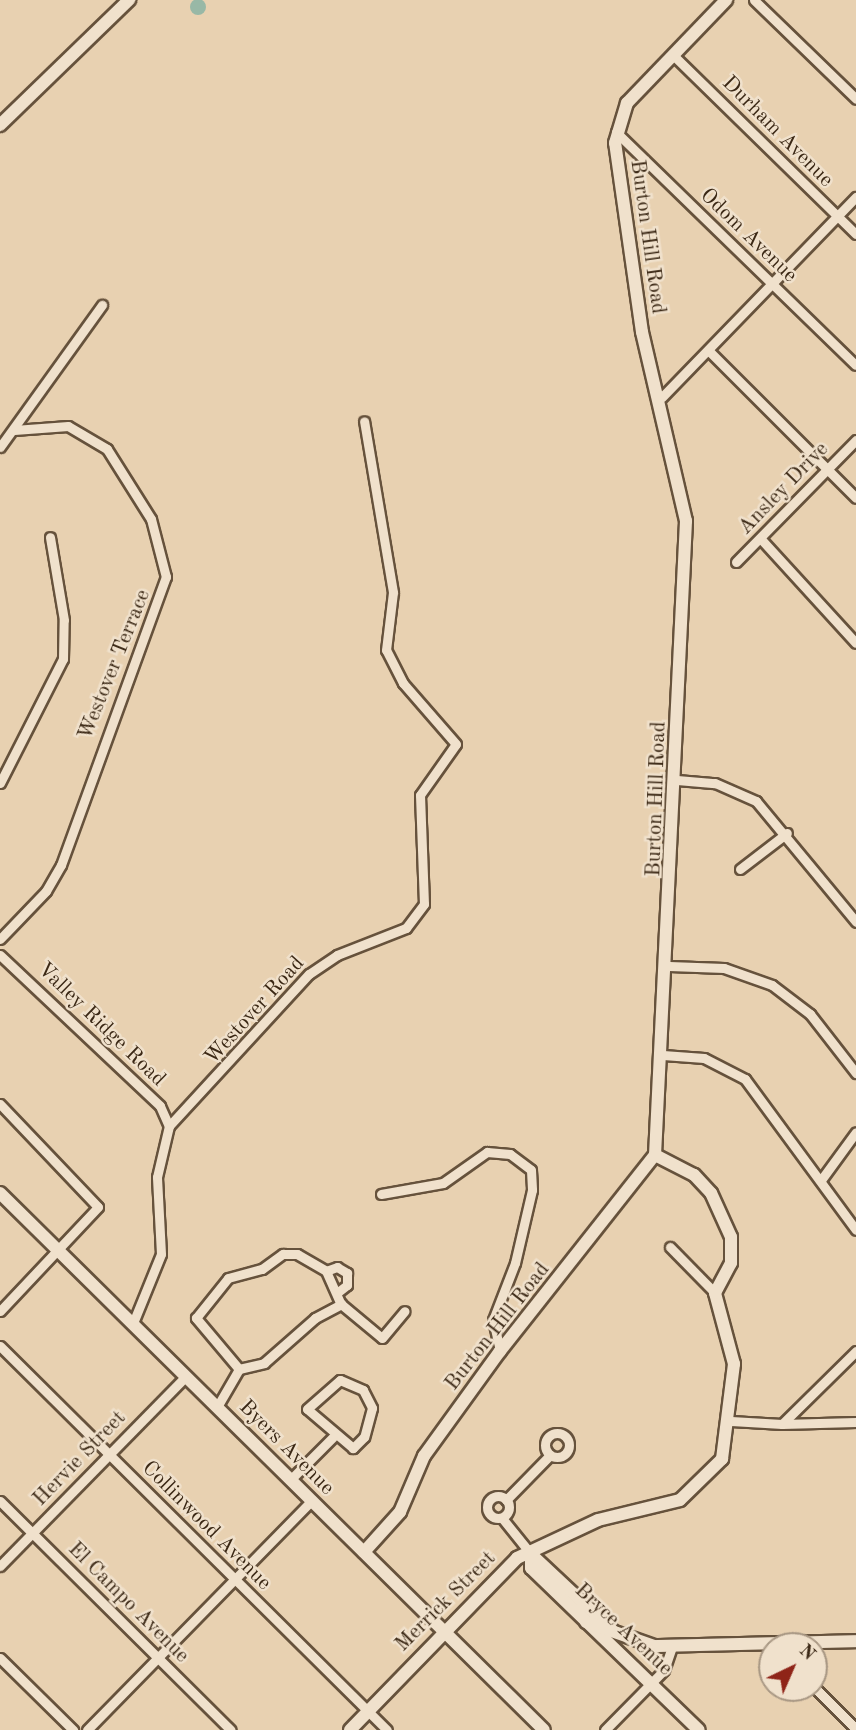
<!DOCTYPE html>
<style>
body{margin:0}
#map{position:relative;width:856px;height:1730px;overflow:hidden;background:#e8d1b1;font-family:"Old Standard TT",serif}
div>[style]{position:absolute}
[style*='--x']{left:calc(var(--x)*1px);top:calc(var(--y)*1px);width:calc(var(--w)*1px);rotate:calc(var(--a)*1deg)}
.water>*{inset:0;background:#98b8a6}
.round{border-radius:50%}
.roads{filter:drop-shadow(2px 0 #66523c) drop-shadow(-2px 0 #66523c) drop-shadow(0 2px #66523c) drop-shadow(0 -2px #66523c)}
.street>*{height:9px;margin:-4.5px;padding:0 4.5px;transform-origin:4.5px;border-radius:4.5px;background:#f0e1cc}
.street>.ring{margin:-4.5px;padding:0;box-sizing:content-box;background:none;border:9px solid #f0e1cc;border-radius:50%}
.secondary>*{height:12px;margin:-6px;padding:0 6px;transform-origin:6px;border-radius:6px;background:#f0e1cc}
span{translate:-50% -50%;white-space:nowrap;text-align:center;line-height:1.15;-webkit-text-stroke:5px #f0e1cc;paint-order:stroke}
.street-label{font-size:21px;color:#3b2815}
.north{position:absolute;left:758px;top:1632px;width:70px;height:70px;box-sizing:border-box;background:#f0e1cc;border:2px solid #a89783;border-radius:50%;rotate:44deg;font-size:19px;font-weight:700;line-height:28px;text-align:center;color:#3b2815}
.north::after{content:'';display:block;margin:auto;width:24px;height:32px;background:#8f2418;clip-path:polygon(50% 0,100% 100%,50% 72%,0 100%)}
</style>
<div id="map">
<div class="water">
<i class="round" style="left:190px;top:-1px;width:16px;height:16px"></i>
</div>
<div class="roads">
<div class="street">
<i style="--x:754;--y:0;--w:142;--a:44.1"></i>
<i style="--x:673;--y:55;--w:256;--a:44.4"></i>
<i style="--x:616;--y:132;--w:334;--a:44.2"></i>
<i style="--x:708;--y:350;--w:209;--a:45"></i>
<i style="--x:662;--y:397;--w:279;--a:-45.9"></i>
<i style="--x:0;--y:447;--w:175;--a:-54.3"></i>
<i style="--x:760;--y:538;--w:142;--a:47.6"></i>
<i style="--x:736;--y:562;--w:171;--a:-45.5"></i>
<i style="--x:677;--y:780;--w:38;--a:5"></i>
<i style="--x:715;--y:783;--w:45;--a:23.7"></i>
<i style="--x:756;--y:801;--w:157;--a:50.4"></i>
<i style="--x:0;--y:783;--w:139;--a:-63.1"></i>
<i style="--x:63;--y:659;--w:39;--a:-89"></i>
<i style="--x:64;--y:620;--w:84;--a:-99.6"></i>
<i style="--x:740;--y:869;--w:59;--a:-37.5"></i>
<i style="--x:0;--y:939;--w:66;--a:-46.2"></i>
<i style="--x:46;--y:891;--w:30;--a:-60"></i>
<i style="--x:61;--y:865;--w:307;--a:-70"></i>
<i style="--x:166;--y:577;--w:60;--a:-104.5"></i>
<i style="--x:151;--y:519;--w:83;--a:-122.2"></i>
<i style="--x:107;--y:449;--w:45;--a:-149.5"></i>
<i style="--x:68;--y:426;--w:54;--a:175.8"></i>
<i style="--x:0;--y:955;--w:220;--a:43.3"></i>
<i style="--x:160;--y:1106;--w:22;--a:66"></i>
<i style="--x:669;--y:966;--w:55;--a:2.1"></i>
<i style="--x:724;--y:968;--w:51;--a:19.5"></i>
<i style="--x:772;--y:985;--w:48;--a:37.3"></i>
<i style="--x:810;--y:1014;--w:75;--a:52.1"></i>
<i style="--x:663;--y:1055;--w:41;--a:4.2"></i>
<i style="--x:704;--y:1058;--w:46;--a:27.1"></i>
<i style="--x:745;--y:1079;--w:187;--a:53.7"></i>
<i style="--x:0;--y:1104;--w:142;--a:46.4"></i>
<i style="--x:98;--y:1207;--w:143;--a:133.3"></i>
<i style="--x:821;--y:1180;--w:59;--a:-53.9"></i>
<i style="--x:381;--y:1194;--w:63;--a:-10.1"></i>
<i style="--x:443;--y:1183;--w:54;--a:-35.2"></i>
<i style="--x:487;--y:1152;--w:23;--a:5"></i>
<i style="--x:510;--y:1154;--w:26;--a:37"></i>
<i style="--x:531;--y:1170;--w:20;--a:87"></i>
<i style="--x:532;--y:1190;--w:75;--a:103.1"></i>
<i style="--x:515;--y:1263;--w:61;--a:111.1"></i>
<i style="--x:493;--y:1320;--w:32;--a:77"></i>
<i style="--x:670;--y:1247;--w:64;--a:45.6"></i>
<i style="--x:326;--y:1271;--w:12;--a:-20"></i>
<i style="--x:337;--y:1267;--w:12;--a:31"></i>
<i style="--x:347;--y:1273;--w:12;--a:90"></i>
<i style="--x:347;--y:1285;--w:11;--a:142"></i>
<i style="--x:133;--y:1323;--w:74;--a:-67.9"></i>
<i style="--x:161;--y:1254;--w:77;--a:-93"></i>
<i style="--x:157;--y:1177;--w:52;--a:-76.8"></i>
<i style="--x:169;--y:1126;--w:207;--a:-47.4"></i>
<i style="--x:309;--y:974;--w:34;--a:-34"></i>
<i style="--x:337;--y:955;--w:74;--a:-21.4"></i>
<i style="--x:406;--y:928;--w:30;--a:-53"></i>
<i style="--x:424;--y:904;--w:109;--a:-92.1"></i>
<i style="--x:420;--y:795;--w:62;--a:-54.8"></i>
<i style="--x:456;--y:744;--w:81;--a:-131"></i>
<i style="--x:403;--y:683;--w:37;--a:-117"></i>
<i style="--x:386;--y:650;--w:58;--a:-83.1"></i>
<i style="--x:393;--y:592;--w:173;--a:-99.6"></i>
<i style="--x:0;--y:1346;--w:545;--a:44.78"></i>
<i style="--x:239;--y:1369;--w:67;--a:-130.1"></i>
<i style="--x:196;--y:1318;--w:51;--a:-51.3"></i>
<i style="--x:228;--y:1278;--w:35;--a:-15"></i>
<i style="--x:262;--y:1269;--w:26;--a:-36"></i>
<i style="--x:283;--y:1254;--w:14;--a:0"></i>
<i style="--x:297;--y:1254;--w:34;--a:30"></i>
<i style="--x:326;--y:1271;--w:36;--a:66"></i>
<i style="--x:340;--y:1380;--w:25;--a:23"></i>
<i style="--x:363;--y:1390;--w:20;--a:63"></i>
<i style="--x:372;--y:1408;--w:30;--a:105"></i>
<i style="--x:364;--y:1437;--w:16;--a:135"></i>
<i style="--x:353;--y:1448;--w:60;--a:-139.7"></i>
<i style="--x:307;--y:1409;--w:44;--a:-41.3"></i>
<i style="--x:217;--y:1407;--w:44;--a:-59.9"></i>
<i style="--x:239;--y:1369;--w:26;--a:-13"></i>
<i style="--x:264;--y:1363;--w:68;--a:-41.4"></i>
<i style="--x:315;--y:1318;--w:30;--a:-28"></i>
<i style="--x:341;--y:1304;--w:53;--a:39.7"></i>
<i style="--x:382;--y:1338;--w:35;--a:-50"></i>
<i style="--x:731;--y:1421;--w:51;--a:3.4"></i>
<i style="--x:782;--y:1424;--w:104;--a:-44.6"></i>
<i style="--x:782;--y:1424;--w:74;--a:-1.5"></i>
<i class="ring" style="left:545px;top:1433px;width:15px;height:15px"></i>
<i style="--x:291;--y:1479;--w:59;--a:-45"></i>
<i class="ring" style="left:487px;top:1496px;width:13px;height:13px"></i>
<i style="--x:506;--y:1500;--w:63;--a:-45.6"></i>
<i style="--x:0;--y:1501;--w:325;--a:44.8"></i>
<i style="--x:502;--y:1518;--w:46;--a:51.1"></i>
<i style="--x:0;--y:1566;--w:266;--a:-45.6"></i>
<i style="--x:0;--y:1658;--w:103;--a:44.6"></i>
<i style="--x:814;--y:1687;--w:59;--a:45"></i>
<i style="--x:87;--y:1730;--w:322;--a:-45.6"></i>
<i style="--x:605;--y:1730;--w:84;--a:-45.5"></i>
<i style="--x:664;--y:1670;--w:24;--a:-71"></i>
</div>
<div class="secondary">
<i style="--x:0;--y:125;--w:180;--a:-44.1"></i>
<i style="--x:0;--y:1193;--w:764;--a:44.63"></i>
<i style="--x:364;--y:1552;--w:54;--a:-48"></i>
<i style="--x:400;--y:1512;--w:61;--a:-66.8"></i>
<i style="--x:424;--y:1456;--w:130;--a:-54.1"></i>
<i style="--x:500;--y:1351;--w:250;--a:-51.7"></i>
<i style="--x:655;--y:1155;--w:635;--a:-87.2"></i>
<i style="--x:686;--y:521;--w:194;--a:-103.1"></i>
<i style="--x:642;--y:332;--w:191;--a:-98.1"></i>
<i style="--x:615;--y:143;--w:42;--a:-73.3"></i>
<i style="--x:627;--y:103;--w:143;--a:-46.1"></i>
<i style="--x:531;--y:1554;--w:14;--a:90"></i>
<i style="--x:531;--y:1568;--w:233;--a:44"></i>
<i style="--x:531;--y:1554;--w:111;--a:43.2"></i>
<i style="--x:586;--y:1622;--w:72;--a:19.4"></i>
<i style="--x:654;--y:1646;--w:202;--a:-1.4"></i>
<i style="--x:350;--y:1730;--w:240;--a:-45.8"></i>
<i style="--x:517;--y:1558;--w:89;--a:-25.1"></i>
<i style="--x:598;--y:1520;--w:84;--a:-13.7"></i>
<i style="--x:680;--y:1500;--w:59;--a:-44.3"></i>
<i style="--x:722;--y:1459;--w:96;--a:-82.8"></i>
<i style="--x:734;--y:1364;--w:73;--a:-105"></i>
<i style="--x:715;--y:1293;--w:34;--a:-62"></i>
<i style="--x:731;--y:1263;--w:26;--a:-90"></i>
<i style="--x:731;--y:1237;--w:48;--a:-114.4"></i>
<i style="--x:711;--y:1193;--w:25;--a:-133"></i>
<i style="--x:694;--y:1175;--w:44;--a:-152.9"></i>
</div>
</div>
<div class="street-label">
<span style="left:777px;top:132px;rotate:45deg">Durham Avenue</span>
<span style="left:748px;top:236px;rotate:44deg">Odom Avenue</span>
<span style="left:647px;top:237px;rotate:82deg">Burton Hill Road</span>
<span style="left:784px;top:489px;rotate:-46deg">Ansley Drive</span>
<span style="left:115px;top:665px;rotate:-68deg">Westover Terrace</span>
<span style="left:657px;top:799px;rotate:-88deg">Burton Hill Road</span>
<span style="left:255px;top:1011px;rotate:-48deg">Westover Road</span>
<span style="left:101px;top:1025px;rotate:44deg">Valley Ridge Road</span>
<span style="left:498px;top:1327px;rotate:-52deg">Burton Hill Road</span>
<span style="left:286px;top:1448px;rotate:45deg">Byers Avenue</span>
<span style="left:80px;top:1459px;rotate:-46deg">Hervie Street</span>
<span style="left:206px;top:1526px;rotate:45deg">Collinwood Avenue</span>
<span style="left:446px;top:1602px;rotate:-45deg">Merrick Street</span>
<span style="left:128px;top:1603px;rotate:45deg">El Campo Avenue</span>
<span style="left:623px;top:1630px;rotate:43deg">Bryce Avenue</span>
</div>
<div class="north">N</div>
</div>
